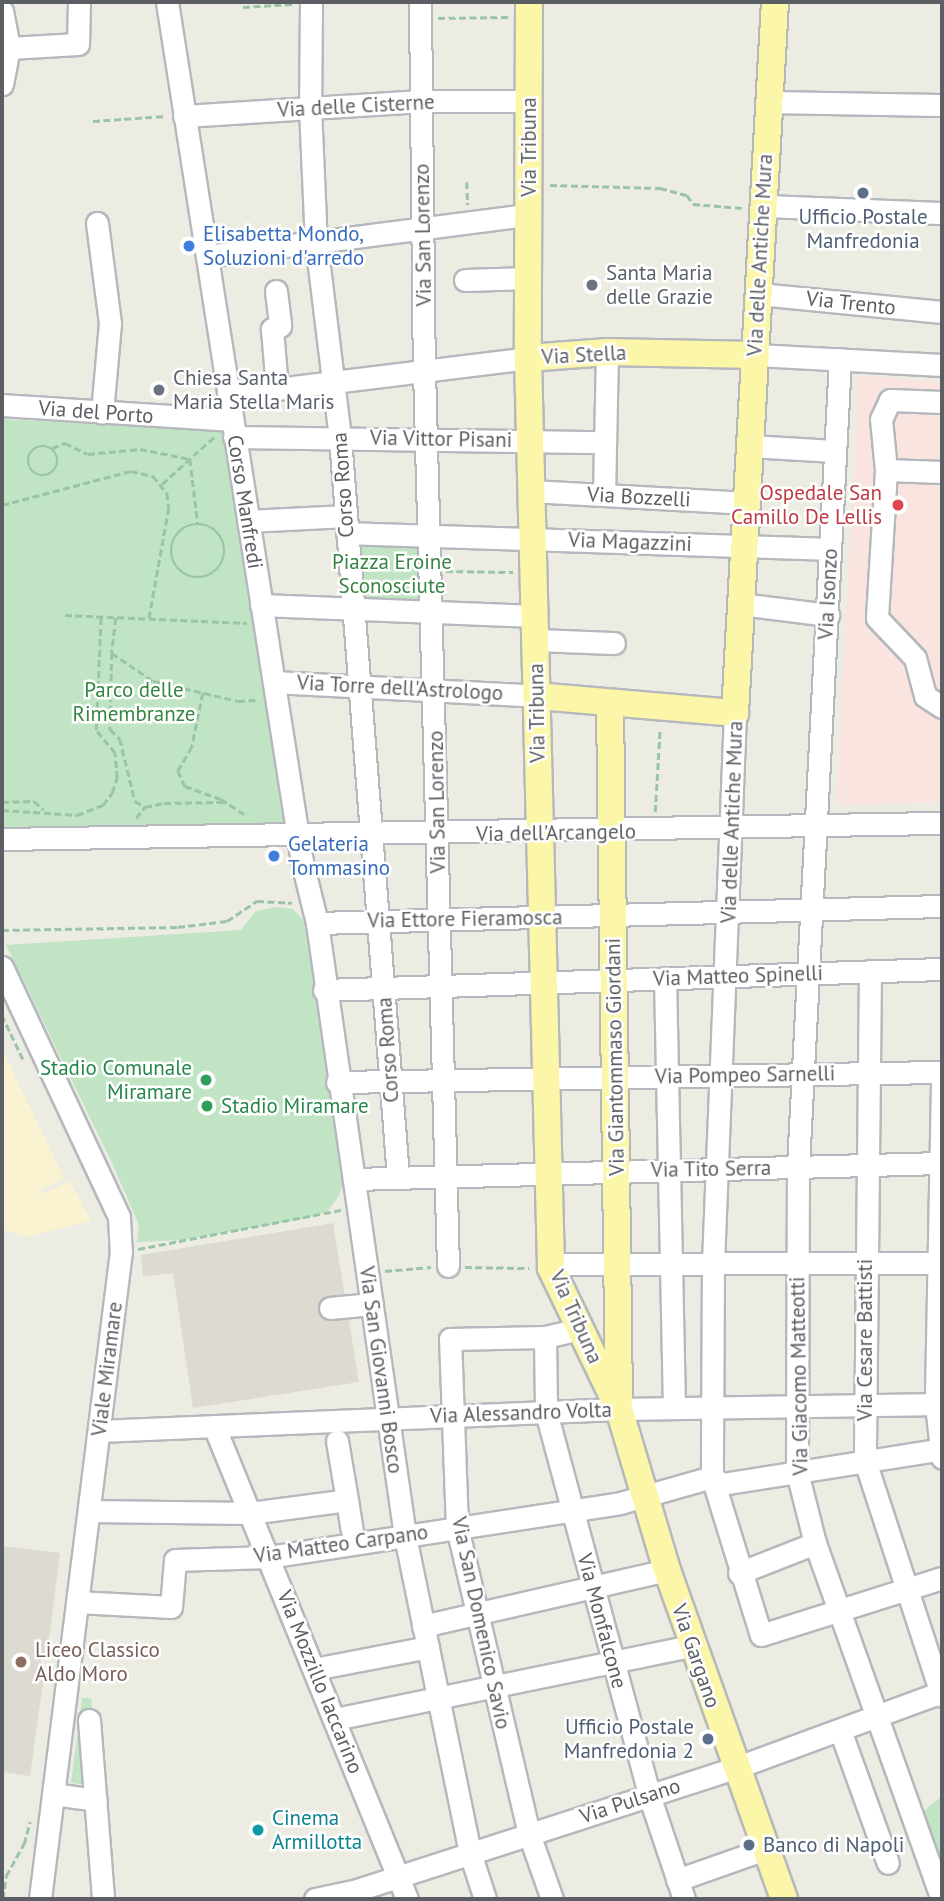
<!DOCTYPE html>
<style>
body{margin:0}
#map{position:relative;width:944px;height:1901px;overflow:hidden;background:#edece3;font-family:"PT Sans",sans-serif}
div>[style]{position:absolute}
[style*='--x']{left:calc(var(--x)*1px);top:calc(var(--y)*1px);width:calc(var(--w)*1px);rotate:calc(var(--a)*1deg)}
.education>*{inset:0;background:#dddbd1}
.medical>*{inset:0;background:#fae4df}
.green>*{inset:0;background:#c0e4c4}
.sand>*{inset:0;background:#f9f3d2}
.path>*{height:2.5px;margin-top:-1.25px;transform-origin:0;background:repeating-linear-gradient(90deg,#9ac4aa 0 7px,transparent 0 10.5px)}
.path>.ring{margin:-1.25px;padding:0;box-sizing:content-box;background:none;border:2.5px solid #9ac4aa;border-radius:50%}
.roads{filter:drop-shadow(2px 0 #b5b8bd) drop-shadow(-2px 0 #b5b8bd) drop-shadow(0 2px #b5b8bd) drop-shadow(0 -2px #b5b8bd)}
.minor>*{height:21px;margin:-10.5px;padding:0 10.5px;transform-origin:10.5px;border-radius:10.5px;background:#fff}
.major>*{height:26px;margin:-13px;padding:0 13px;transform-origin:13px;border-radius:13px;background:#fcf6a9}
.dots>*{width:19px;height:19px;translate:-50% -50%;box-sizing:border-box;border:4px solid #fff;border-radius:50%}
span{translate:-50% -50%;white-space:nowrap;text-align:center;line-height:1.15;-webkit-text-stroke:5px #fff;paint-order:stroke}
.street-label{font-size:21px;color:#5b5e63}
.service-label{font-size:21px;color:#4e5e75}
.right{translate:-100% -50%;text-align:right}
.left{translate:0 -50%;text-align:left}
.shop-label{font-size:21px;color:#366cbe}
.worship-label{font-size:21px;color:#5b616d}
.health-label{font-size:21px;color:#be3a42}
.park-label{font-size:21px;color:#388543}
.leisure-label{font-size:21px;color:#27864d}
.education-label{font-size:21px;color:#785e54}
.culture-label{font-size:21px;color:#0d838f}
.frame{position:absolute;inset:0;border:4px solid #5b5e63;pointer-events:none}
</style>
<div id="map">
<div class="education">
<i style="clip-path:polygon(333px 1223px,359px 1382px,193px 1408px,173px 1273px,143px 1277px,141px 1255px)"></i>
<i style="clip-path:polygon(2px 1546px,60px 1553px,47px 1655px,42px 1655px,40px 1669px,45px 1669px,30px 1776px,2px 1772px)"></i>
</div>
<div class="medical">
<i style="clip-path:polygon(859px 375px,942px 383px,939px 802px,836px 805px)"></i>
</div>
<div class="green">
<i style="clip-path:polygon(2px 419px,223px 431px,286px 830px,2px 837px)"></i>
<i style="clip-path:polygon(357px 543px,426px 545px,427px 607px,359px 604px)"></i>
<i style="clip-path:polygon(276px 907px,293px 909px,304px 921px,342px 1162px,344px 1183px,338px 1197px,327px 1212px,302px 1219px,183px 1240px,137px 1242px,139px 1225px,112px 1163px,6px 945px,241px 930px,256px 911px)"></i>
<i style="clip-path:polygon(82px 1698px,91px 1698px,92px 1711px,89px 1785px,71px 1783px)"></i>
<i style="clip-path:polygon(942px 1796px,942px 1855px,933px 1855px,919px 1815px)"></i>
</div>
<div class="sand">
<i style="clip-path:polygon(2px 1049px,64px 1178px,41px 1189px,42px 1194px,70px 1181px,91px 1221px,27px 1237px,2px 1229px)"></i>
</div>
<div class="path">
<i style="--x:243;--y:7;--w:51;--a:-3.4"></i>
<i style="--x:438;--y:18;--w:70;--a:-0.8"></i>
<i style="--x:93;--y:121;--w:73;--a:-3.9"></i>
<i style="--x:467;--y:182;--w:23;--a:88"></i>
<i style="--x:550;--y:185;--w:110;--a:1.6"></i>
<i style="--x:660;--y:188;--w:28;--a:15"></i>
<i style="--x:687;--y:195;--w:11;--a:56"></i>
<i style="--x:693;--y:204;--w:49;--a:4.7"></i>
<i class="ring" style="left:28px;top:446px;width:27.5px;height:27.5px"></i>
<i style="--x:52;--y:448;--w:14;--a:-21"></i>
<i style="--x:65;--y:443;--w:25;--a:26"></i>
<i style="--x:88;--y:454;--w:52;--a:-5.5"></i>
<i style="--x:140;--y:449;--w:51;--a:11.3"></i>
<i style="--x:190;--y:459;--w:65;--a:83"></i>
<i style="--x:162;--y:484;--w:70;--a:-42.1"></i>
<i style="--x:2;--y:505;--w:133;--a:-14.8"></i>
<i style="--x:131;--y:471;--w:23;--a:13"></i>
<i style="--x:153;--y:476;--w:22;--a:51"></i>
<i style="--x:167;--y:493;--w:15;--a:82"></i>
<i style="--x:169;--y:508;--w:113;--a:100.2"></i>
<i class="ring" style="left:171px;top:524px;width:51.5px;height:51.5px"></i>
<i style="--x:446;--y:571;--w:67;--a:0.9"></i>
<i style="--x:65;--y:615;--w:182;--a:2.5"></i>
<i style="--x:116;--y:618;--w:35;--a:97"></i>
<i style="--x:112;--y:653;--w:50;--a:34.3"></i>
<i style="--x:153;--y:681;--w:87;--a:13.2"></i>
<i style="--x:238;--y:701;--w:20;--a:-3"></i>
<i style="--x:112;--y:653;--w:76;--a:91.5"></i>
<i style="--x:110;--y:729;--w:14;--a:45"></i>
<i style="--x:120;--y:739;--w:64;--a:76.4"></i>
<i style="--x:135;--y:801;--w:12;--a:31"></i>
<i style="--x:203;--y:693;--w:55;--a:101.5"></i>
<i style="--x:192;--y:747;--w:28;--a:120"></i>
<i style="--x:178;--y:771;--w:17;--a:65"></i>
<i style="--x:185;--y:786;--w:38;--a:20"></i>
<i style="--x:221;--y:799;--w:30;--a:33"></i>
<i style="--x:2;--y:802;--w:32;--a:-2"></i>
<i style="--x:34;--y:801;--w:13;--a:42"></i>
<i style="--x:2;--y:810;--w:75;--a:3.8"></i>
<i style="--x:77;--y:815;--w:28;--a:-21"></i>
<i style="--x:103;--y:805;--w:15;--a:-53"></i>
<i style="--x:112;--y:793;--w:16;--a:-72"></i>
<i style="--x:117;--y:778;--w:25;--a:-95"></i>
<i style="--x:115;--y:753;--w:30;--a:-130"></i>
<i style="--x:96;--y:730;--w:113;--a:-87.5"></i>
<i style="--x:655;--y:812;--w:84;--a:-86.6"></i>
<i style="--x:136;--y:818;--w:14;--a:-51"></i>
<i style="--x:145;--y:807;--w:19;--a:-12"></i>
<i style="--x:164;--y:803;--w:61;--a:-0.9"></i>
<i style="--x:2;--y:930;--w:176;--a:-1"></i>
<i style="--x:178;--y:927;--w:49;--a:-7"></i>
<i style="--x:227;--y:921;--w:36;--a:-34"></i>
<i style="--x:257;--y:901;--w:35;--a:3"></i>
<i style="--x:2;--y:1015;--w:49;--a:64.5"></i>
<i style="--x:138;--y:1249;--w:207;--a:-10.9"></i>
<i style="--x:465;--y:1267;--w:64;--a:0.9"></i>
<i style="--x:385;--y:1271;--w:46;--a:-5"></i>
<i style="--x:3;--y:1899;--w:23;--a:-83"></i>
<i style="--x:6;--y:1876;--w:37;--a:-61"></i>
<i style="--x:24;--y:1844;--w:23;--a:-75"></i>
</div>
<div class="roads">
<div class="minor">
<i style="--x:167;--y:2;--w:871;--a:81.08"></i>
<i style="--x:302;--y:862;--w:63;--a:76.2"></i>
<i style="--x:317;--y:923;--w:619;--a:81.83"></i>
<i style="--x:405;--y:1536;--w:324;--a:78.4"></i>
<i style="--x:470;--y:1853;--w:48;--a:71.9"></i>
<i style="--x:311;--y:2;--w:105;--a:90.5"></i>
<i style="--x:310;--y:107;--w:135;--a:87.5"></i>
<i style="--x:316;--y:242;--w:197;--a:83"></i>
<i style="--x:340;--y:438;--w:741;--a:85.51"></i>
<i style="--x:420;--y:2;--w:367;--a:89.4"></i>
<i style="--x:424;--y:369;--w:897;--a:88.47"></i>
<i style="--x:2;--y:11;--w:38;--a:79"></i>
<i style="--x:9;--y:48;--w:37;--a:101"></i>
<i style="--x:9;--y:48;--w:69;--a:-3.3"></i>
<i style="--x:78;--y:44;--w:42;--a:-88.6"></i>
<i style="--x:767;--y:102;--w:175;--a:1"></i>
<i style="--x:184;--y:116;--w:238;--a:-3.6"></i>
<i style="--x:422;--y:101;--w:107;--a:0"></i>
<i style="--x:764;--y:206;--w:178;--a:2.3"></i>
<i style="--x:97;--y:223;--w:101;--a:82.6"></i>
<i style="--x:110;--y:323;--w:90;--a:95.1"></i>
<i style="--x:207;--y:256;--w:325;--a:-7.3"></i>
<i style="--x:465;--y:280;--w:64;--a:-1.8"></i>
<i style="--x:276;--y:291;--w:35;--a:83"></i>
<i style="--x:280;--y:326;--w:9;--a:159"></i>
<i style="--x:272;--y:329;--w:60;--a:85.2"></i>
<i style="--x:759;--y:294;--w:184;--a:5.6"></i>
<i style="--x:756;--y:355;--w:186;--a:3.1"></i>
<i style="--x:840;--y:359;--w:809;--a:92.98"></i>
<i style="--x:798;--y:1167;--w:305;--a:90.2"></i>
<i style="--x:797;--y:1472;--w:73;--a:75.8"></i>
<i style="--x:815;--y:1543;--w:378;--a:70.4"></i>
<i style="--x:228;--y:395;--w:302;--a:-7"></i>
<i style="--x:942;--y:402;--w:52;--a:-177.8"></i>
<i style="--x:890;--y:400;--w:21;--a:115"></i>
<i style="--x:881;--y:419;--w:51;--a:84.4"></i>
<i style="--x:886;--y:470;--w:148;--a:93.5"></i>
<i style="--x:877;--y:618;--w:55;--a:46.5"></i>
<i style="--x:915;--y:658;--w:39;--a:75"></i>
<i style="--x:925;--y:696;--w:20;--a:33"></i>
<i style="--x:2;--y:405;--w:229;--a:3.7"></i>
<i style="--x:234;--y:437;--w:371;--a:0.8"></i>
<i style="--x:750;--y:446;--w:84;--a:3.4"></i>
<i style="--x:886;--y:470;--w:56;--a:2"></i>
<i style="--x:532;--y:491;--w:215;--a:3.2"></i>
<i style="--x:604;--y:495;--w:143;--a:-88.8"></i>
<i style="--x:248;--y:521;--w:98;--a:-2.9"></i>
<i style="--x:347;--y:533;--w:483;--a:1.9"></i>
<i style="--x:741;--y:604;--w:88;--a:7.2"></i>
<i style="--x:261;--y:605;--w:274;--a:2.3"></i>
<i style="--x:535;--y:640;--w:79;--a:2.2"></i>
<i style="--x:274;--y:682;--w:263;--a:3"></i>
<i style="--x:735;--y:713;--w:550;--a:92.29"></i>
<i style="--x:713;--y:1263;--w:214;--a:90.3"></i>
<i style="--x:712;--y:1477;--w:165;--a:72.8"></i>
<i style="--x:761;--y:1635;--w:190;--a:-17.5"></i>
<i style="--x:2;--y:839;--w:940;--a:-0.98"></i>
<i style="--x:317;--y:923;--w:625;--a:-1.56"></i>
<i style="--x:2;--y:967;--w:276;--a:64.9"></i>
<i style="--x:119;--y:1217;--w:34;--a:87"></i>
<i style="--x:121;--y:1251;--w:653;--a:97.13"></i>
<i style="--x:870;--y:971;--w:490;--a:90.6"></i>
<i style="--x:865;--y:1461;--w:247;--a:71.9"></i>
<i style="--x:665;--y:978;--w:430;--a:88.8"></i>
<i style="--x:324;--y:990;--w:618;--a:-1.95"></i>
<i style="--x:337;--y:1082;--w:605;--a:-0.95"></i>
<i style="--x:942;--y:1083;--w:321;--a:91.1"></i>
<i style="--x:936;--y:1404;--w:54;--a:83.7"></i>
<i style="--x:354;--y:1179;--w:588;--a:-1.56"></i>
<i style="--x:563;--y:1264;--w:379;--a:-0.2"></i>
<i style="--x:330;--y:1308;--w:42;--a:-5.4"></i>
<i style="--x:545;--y:1337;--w:75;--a:89.2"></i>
<i style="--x:546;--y:1412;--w:397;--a:74.9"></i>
<i style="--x:649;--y:1795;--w:110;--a:71.4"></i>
<i style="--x:214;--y:1426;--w:511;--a:67.8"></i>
<i style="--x:99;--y:1431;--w:520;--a:-2.42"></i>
<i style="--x:619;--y:1409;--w:323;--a:-0.9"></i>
<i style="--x:347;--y:1500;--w:30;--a:81"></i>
<i style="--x:89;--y:1511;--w:161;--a:0.7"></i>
<i style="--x:250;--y:1513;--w:98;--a:-7.6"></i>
<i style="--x:347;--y:1500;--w:60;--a:-99.6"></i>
<i style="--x:739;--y:1573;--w:82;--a:-21.5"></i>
<i style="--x:77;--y:1602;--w:94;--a:3"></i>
<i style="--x:171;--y:1607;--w:47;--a:-85.1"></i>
<i style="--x:175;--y:1560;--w:93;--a:-1.8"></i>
<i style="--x:268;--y:1557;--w:356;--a:-8.7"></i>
<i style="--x:620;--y:1503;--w:96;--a:-15.8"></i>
<i style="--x:712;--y:1477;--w:12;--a:35"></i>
<i style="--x:722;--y:1484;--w:223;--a:-9"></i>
<i style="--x:423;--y:1626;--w:250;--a:-12.9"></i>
<i style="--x:314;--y:1669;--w:116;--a:-10.9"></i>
<i style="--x:335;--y:1719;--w:364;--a:-11.6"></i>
<i style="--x:89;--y:1720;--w:180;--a:85.5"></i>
<i style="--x:840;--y:1730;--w:141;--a:70.2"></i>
<i style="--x:53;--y:1794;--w:43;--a:7.9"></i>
<i style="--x:677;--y:1880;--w:93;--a:-19.4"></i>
<i style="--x:315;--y:1899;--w:40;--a:-12"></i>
<i style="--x:354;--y:1891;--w:400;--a:-17.9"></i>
<i style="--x:735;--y:1768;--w:221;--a:-20.2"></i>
<i style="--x:552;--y:1899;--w:69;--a:-109.5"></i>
<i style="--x:529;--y:1834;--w:314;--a:-103.2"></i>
<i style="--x:457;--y:1528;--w:189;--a:-92.1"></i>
<i style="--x:450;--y:1339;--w:95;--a:-1.2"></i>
<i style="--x:545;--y:1337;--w:36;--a:-13"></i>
</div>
<div class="major">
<i style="--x:529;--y:2;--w:356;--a:90.2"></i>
<i style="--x:528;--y:358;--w:910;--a:88.55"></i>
<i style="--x:551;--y:1268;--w:157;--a:64.3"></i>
<i style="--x:619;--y:1409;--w:168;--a:73.4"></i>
<i style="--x:667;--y:1570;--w:349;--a:70.4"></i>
<i style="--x:528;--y:358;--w:79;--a:-4.3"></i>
<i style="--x:607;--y:352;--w:149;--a:1.2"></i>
<i style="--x:537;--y:696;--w:199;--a:4.9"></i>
<i style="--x:735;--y:713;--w:712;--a:-86.78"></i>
<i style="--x:610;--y:704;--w:697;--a:89.26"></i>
</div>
</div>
<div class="dots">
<i style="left:863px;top:193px;background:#5c6f8a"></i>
<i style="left:189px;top:246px;background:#3f7fe0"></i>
<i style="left:592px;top:285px;background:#6b7280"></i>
<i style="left:159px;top:390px;background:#6b7280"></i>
<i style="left:898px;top:505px;background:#e0444e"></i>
<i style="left:274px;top:856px;background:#3f7fe0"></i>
<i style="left:206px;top:1080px;background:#2e9e5b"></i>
<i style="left:207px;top:1106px;background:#2e9e5b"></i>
<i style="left:21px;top:1662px;background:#8d6e63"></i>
<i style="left:708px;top:1739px;background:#5c6f8a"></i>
<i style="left:258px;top:1830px;background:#0f9aa8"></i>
<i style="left:749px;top:1845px;background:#5c6f8a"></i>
</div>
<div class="street-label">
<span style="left:356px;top:106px;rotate:-3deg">Via delle Cisterne</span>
<span style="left:529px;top:147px;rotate:-90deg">Via Tribuna</span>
<span style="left:423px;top:235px;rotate:-91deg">Via San Lorenzo</span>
<span style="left:760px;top:255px;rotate:-87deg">Via delle Antiche Mura</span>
<span style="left:851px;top:303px;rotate:6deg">Via Trento</span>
<span style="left:584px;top:355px;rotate:-3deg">Via Stella</span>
<span style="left:96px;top:412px;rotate:4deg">Via del Porto</span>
<span style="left:441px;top:439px;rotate:1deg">Via Vittor Pisani</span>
<span style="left:343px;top:485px;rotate:-94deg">Corso Roma</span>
<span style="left:639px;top:497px;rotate:3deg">Via Bozzelli</span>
<span style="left:245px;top:502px;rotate:81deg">Corso Manfredi</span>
<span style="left:630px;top:542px;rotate:2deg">Via Magazzini</span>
<span style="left:828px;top:594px;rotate:-87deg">Via Isonzo</span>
<span style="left:400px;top:688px;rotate:3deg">Via Torre dell'Astrologo</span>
<span style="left:537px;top:713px;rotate:-91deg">Via Tribuna</span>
<span style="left:437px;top:802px;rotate:-91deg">Via San Lorenzo</span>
<span style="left:732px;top:822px;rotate:-88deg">Via delle Antiche Mura</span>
<span style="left:556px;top:833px;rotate:-1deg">Via dell'Arcangelo</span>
<span style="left:465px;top:919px;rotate:-1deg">Via Ettore Fieramosca</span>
<span style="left:738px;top:976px;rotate:-2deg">Via Matteo Spinelli</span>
<span style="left:388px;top:1050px;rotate:-94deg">Corso Roma</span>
<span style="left:615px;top:1057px;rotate:-91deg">Via Giantommaso Giordani</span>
<span style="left:745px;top:1075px;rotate:-1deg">Via Pompeo Sarnelli</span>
<span style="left:711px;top:1169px;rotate:-1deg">Via Tito Serra</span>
<span style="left:576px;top:1317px;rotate:66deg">Via Tribuna</span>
<span style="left:865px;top:1340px;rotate:-90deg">Via Cesare Battisti</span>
<span style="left:107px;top:1369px;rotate:-83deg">Viale Miramare</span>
<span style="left:381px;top:1370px;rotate:82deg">Via San Giovanni Bosco</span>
<span style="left:799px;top:1376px;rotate:-91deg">Via Giacomo Matteotti</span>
<span style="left:521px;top:1413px;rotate:-2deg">Via Alessandro Volta</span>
<span style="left:341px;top:1544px;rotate:-8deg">Via Matteo Carpano</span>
<span style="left:602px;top:1621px;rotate:75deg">Via Monfalcone</span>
<span style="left:481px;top:1623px;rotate:78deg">Via San Domenico Savio</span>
<span style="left:696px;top:1656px;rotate:71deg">Via Gargano</span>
<span style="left:320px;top:1682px;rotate:68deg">Via Mozzillo Iaccarino</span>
<span style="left:630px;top:1801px;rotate:-18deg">Via Pulsano</span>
</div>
<div class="service-label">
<span style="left:863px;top:229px">Ufficio Postale<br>Manfredonia</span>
<span class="right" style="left:694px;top:1739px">Ufficio Postale<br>Manfredonia 2</span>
<span class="left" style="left:763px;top:1845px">Banco di Napoli</span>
</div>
<div class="shop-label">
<span class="left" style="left:203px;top:246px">Elisabetta Mondo,<br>Soluzioni d'arredo</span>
<span class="left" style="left:288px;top:856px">Gelateria<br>Tommasino</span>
</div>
<div class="worship-label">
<span class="left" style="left:606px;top:285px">Santa Maria<br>delle Grazie</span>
<span class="left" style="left:173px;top:390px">Chiesa Santa<br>Maria Stella Maris</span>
</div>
<div class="health-label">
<span class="right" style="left:882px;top:505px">Ospedale San<br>Camillo De Lellis</span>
</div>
<div class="park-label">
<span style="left:392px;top:574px">Piazza Eroine<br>Sconosciute</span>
<span style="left:134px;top:702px">Parco delle<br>Rimembranze</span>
</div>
<div class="leisure-label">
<span class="right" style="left:192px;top:1080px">Stadio Comunale<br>Miramare</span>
<span class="left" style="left:221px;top:1106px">Stadio Miramare</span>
</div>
<div class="education-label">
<span class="left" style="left:35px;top:1662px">Liceo Classico<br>Aldo Moro</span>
</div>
<div class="culture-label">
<span class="left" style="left:272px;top:1830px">Cinema<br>Armillotta</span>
</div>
<div class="frame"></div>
</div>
